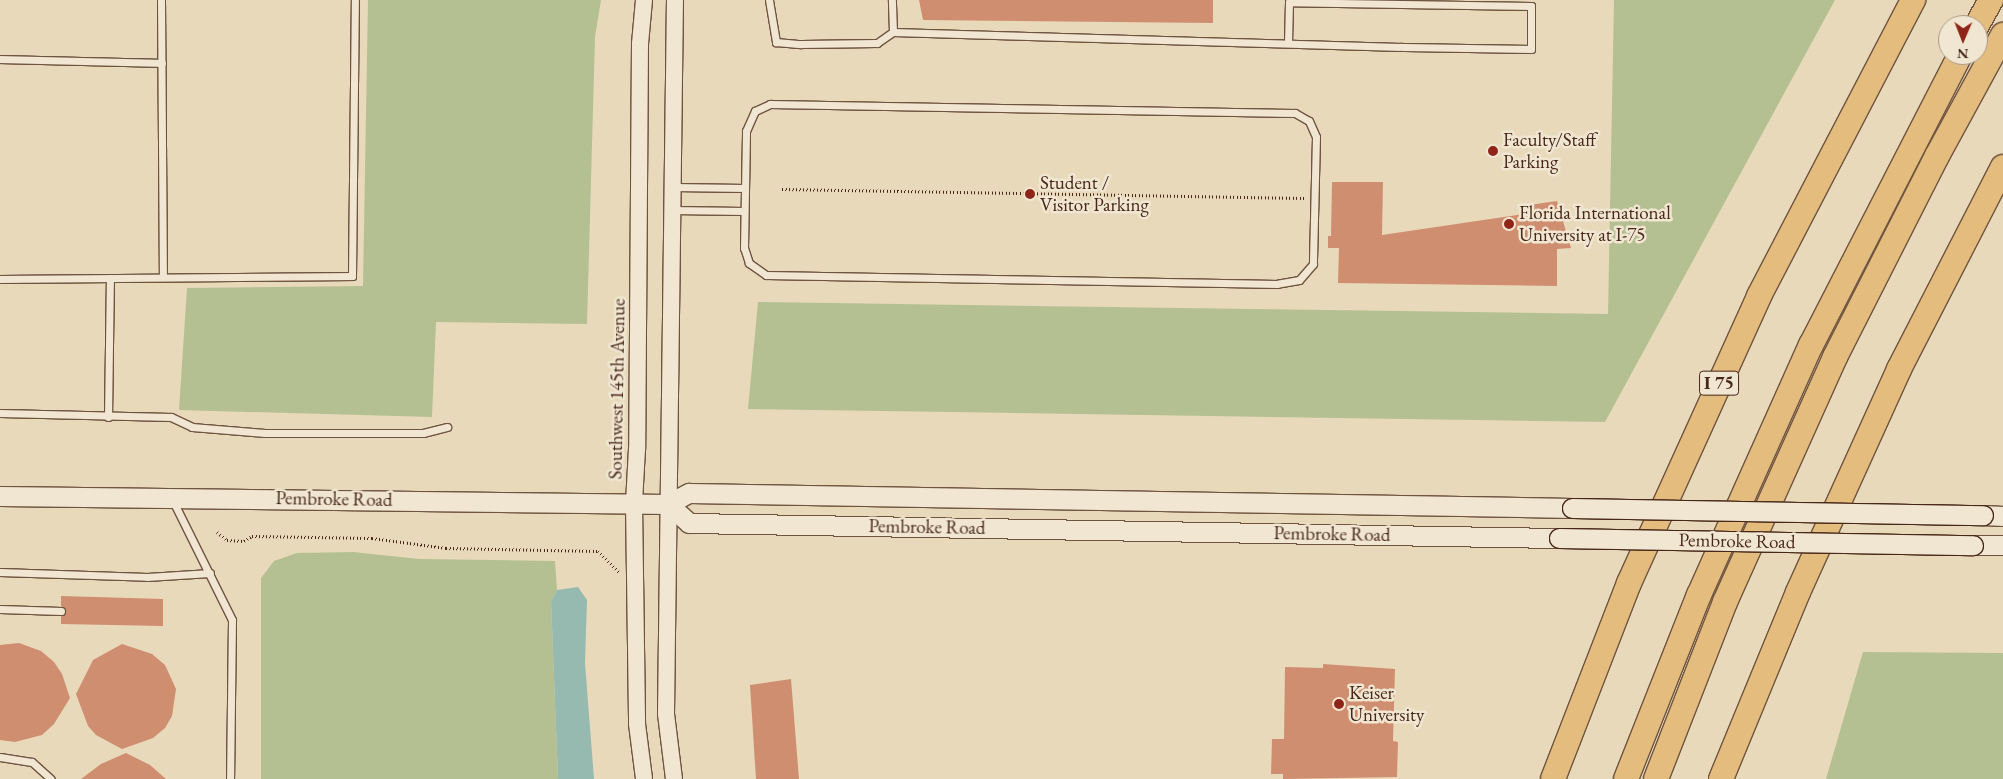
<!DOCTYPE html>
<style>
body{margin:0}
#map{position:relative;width:2003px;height:779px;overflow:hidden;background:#e8d9ba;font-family:"EB Garamond",serif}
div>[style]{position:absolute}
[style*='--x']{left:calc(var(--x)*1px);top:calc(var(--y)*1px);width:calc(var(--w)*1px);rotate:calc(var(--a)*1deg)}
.green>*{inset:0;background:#b4c091}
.water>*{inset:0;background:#97bab0}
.building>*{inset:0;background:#cf8e6f}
.path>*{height:3px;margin-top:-1.5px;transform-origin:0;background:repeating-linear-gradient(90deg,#472717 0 1px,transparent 0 3.5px)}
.roads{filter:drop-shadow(1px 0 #6f5440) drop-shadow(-1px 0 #6f5440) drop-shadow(0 1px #6f5440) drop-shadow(0 -1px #6f5440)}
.service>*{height:7px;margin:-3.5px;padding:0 3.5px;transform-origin:3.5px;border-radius:3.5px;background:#f0e6d2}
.tertiary>*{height:16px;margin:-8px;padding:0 8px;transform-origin:8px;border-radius:8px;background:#f0e6d2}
.secondary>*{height:19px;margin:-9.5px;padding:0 9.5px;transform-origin:9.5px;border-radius:9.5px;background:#f0e6d2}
.motorway>*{height:24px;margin:-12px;padding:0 12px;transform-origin:12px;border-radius:12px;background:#e4bc7d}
.bridges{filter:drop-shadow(1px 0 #472717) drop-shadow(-1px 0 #472717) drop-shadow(0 1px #472717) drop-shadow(0 -1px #472717)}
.secondary-bridge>*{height:19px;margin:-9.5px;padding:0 9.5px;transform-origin:9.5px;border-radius:9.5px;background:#f0e6d2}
.dots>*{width:14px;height:14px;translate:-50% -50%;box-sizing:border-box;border:2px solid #f0e6d2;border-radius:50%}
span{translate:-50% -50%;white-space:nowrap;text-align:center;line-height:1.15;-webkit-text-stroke:5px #f0e6d2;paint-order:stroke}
.shield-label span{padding:1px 4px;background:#f0e6d2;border:1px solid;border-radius:4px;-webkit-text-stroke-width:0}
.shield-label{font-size:18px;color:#472717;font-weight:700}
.poi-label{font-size:19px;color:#472717}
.left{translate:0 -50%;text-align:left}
.street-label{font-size:19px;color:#472717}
.north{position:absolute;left:1938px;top:15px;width:50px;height:50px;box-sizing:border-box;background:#f0e6d2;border:1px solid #ac9a87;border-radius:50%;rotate:181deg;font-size:14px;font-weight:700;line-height:20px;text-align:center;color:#472717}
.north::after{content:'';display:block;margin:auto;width:18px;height:22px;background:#8f2418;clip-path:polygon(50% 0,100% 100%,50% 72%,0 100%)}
</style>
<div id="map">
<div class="green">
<i style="clip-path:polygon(368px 0,601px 0,595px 37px,587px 324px,436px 322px,432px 417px,179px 410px,187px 288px,363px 286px)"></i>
<i style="clip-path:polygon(1614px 0,1835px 0,1605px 422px,748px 409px,758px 302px,1608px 314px)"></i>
<i style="clip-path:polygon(353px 552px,419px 559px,555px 561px,557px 590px,551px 601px,558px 779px,261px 779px,261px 578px,274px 561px,297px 553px)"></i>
<i style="clip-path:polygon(1863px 652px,2003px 653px,2003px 779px,1826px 779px)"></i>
</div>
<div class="water">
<i style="clip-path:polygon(578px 587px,587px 600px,585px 663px,594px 779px,558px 779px,551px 601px,557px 590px)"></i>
</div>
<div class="building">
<i style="clip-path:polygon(919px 0,1213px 0,1213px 23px,923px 20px)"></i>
<i style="clip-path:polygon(1332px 182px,1383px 182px,1382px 235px,1524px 214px,1523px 206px,1557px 201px,1571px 248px,1557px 249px,1557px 286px,1338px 283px,1339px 248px,1328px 248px,1328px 236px,1331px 236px)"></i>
<i style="clip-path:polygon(61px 596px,163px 599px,163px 626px,61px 624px,61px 616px,66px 611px,61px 606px)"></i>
<i style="clip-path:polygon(19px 643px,41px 651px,54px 662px,62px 674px,70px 698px,54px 724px,42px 735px,15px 742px,0 740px,0 645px)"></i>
<i style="clip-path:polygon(122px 644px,152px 654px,165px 665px,176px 689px,172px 716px,165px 728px,153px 738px,122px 749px,96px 735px,88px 726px,76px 694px,93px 660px)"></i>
<i style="clip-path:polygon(1323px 664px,1395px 669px,1393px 741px,1398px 742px,1397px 777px,1283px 779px,1283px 774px,1271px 774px,1272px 739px,1284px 739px,1285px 667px,1323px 668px)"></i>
<i style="clip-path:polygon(791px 679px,799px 779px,756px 779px,750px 685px)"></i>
<i style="clip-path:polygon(126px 753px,150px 765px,166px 779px,81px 779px,101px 764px)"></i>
</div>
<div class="path">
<i style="--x:782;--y:189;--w:523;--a:0.99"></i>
<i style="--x:217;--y:532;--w:13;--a:39"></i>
<i style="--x:227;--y:540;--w:17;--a:3"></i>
<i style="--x:244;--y:541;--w:9;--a:-32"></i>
<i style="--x:252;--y:536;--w:120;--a:1"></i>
<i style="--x:372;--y:538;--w:75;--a:7.7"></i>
<i style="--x:446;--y:548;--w:152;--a:1.1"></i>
<i style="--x:598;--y:551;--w:31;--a:45"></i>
</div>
<div class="roads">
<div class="service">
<i style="--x:161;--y:0;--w:277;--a:89.6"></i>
<i style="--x:769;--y:0;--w:43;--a:80.5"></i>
<i style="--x:776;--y:42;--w:25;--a:5"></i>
<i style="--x:801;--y:44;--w:76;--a:-0.8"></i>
<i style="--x:877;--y:43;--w:19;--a:-35"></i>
<i style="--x:893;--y:32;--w:32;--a:-92"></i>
<i style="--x:893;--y:32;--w:511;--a:1.68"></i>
<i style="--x:1404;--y:47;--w:127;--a:0.9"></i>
<i style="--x:1531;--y:49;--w:43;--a:-90"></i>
<i style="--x:1531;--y:6;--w:242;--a:-179.1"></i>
<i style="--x:1289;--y:2;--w:40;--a:91.4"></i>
<i style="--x:0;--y:59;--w:162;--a:1.4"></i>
<i style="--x:770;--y:104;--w:525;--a:0.98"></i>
<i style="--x:1295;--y:113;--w:16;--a:30"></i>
<i style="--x:1309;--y:121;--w:17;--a:66"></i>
<i style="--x:1316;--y:137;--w:127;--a:91.4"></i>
<i style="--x:1313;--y:264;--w:21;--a:131"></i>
<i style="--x:1299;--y:280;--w:22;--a:170"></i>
<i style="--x:1277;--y:284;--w:511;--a:-178.99"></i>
<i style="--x:766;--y:275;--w:21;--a:-145"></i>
<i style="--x:749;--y:263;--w:16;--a:-108"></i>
<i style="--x:744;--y:248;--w:117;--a:-89"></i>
<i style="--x:746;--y:131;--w:22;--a:-66"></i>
<i style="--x:755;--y:111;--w:17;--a:-25"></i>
<i style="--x:673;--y:187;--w:72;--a:0.8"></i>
<i style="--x:671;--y:210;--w:73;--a:0.8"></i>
<i style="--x:0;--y:279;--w:352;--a:-0.5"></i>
<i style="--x:352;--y:276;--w:276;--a:-89.4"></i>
<i style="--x:0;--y:413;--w:171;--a:1.3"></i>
<i style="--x:171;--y:417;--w:23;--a:25"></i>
<i style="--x:192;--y:427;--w:73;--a:4.7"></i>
<i style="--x:265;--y:433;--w:158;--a:0"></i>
<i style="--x:423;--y:433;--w:25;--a:-14"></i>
<i style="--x:108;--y:417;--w:139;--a:-89.2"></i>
<i style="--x:172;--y:499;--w:135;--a:63.6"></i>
<i style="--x:232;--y:620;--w:159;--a:90.7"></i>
<i style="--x:0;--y:572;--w:147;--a:1.9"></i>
<i style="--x:147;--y:577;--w:63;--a:-3.6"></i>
<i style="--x:0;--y:609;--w:61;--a:1.9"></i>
<i style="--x:0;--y:757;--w:32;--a:9"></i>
<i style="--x:32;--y:762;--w:25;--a:42"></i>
</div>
<div class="tertiary">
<i style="--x:644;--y:0;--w:44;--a:95.2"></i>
<i style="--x:640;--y:44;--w:405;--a:90.4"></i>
<i style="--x:637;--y:449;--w:54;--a:93.2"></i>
<i style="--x:634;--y:503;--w:221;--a:89.2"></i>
<i style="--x:637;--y:724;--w:55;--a:82.7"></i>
<i style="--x:674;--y:779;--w:65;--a:-97"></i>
<i style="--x:666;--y:714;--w:714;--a:-89.28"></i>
</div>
<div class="secondary">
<i style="--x:0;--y:496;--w:668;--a:0.69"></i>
<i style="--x:668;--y:504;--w:24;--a:-28"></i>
<i style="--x:689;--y:493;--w:883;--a:0.97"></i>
<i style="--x:668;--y:504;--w:28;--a:42"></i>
<i style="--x:689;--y:523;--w:870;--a:0.99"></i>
<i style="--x:1983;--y:515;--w:20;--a:3"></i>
<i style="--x:1973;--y:545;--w:30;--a:0"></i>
</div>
<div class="motorway">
<i style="--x:1977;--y:25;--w:29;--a:-61"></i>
<i style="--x:1553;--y:779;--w:210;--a:-68.8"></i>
<i style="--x:1629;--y:583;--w:315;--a:-65.6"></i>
<i style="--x:1759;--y:296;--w:334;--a:-62.5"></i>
<i style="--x:1626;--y:779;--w:198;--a:-68.4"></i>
<i style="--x:1699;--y:595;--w:274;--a:-65.9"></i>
<i style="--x:1811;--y:345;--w:326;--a:-62.8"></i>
<i style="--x:1656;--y:779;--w:190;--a:-68.7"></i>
<i style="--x:1725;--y:602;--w:269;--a:-65.8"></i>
<i style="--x:1835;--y:357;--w:225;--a:-63.1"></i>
<i style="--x:1937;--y:156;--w:138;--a:-61.4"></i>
<i style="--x:1721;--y:779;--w:202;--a:-67.6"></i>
<i style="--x:1798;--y:592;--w:245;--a:-65.6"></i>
<i style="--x:1899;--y:369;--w:227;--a:-62.8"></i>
</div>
</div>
<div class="bridges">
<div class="secondary-bridge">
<i style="--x:1572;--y:508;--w:411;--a:1"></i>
<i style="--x:1559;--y:538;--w:414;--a:1"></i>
</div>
</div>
<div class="dots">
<i style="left:1493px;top:151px;background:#8f2418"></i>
<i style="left:1030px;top:194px;background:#8f2418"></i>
<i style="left:1509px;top:224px;background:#8f2418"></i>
<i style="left:1339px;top:704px;background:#8f2418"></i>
</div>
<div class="shield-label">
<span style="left:1719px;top:383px">I 75</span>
</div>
<div class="poi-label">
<span class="left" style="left:1503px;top:151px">Faculty/Staff<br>Parking</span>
<span class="left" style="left:1040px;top:194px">Student /<br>Visitor Parking</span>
<span class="left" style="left:1519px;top:224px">Florida International<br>University at I-75</span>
<span class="left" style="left:1349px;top:704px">Keiser<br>University</span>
</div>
<div class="street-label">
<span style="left:617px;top:389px;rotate:-89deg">Southwest 145th Avenue</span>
<span style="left:334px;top:499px;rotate:1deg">Pembroke Road</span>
<span style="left:927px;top:527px;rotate:1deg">Pembroke Road</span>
<span style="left:1332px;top:534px;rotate:1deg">Pembroke Road</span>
<span style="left:1737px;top:541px;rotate:1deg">Pembroke Road</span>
</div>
<div class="north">N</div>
</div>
